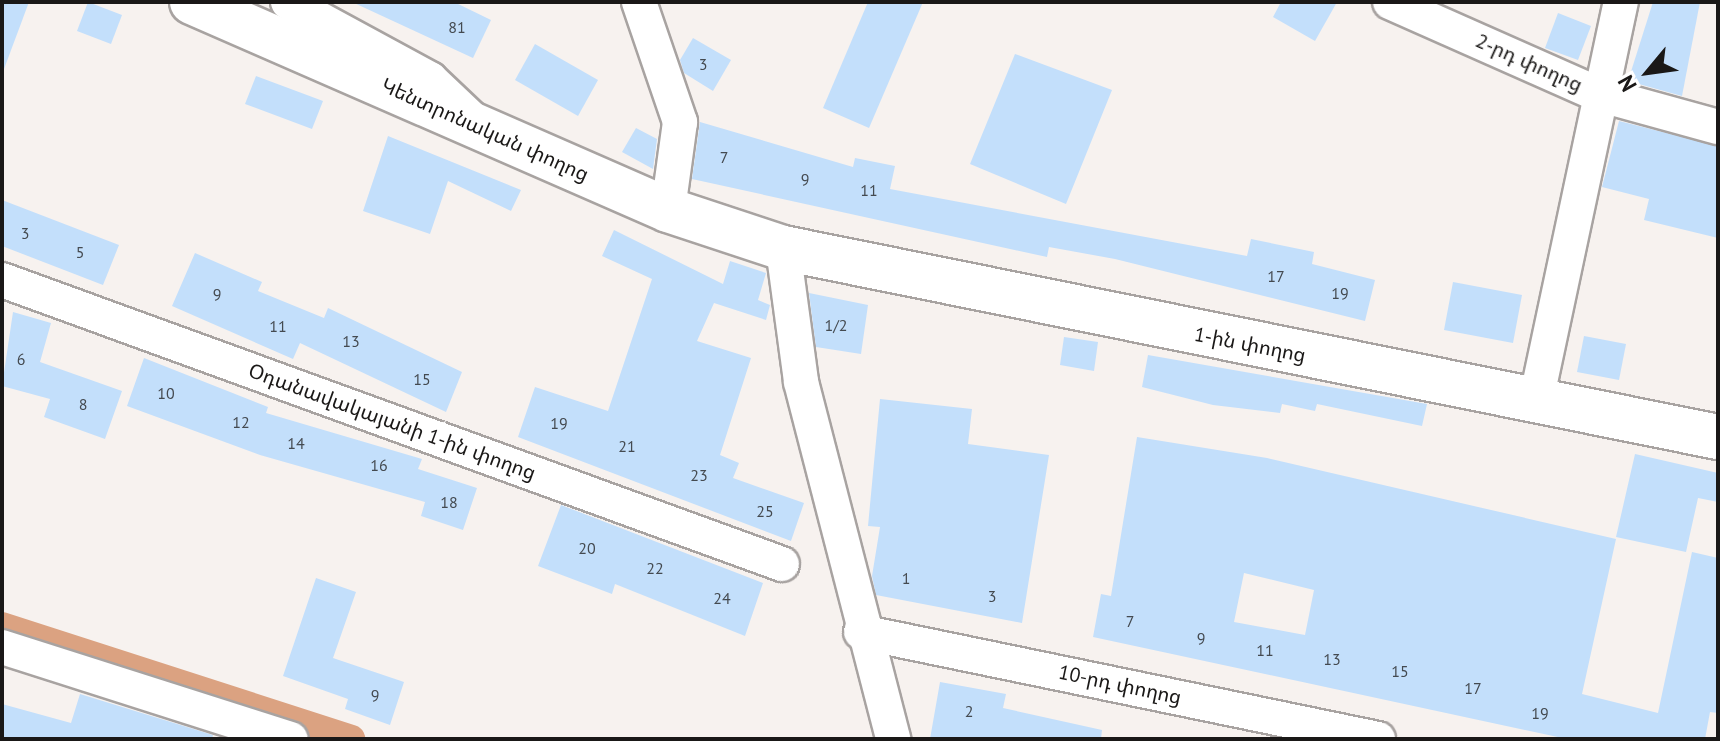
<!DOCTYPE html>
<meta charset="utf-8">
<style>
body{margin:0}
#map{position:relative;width:1720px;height:741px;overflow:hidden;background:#f7f2ef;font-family:"PT Sans","Noto Sans Armenian",sans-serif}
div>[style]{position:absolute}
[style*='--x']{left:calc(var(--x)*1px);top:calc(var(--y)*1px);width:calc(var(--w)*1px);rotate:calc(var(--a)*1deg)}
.canal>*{height:28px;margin:-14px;padding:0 14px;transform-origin:14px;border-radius:14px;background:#dba281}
.building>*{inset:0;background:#c3dffb}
.roads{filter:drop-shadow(2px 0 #a8a3a1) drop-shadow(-2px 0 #a8a3a1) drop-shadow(0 2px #a8a3a1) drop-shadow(0 -2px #a8a3a1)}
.minor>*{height:34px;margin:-17px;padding:0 17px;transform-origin:17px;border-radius:17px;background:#fff}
.major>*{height:44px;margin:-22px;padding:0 22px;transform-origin:22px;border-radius:22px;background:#fff}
span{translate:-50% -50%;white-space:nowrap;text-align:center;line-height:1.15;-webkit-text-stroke:8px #fff;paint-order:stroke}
.number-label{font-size:16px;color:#444a50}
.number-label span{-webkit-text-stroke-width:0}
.street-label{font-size:20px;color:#1a1817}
.frame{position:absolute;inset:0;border:4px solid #1a1817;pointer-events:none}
.north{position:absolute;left:1608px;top:32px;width:80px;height:80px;-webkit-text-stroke:6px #fff;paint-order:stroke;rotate:241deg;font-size:22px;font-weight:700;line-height:32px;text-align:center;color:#1a1817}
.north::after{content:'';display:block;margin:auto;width:28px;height:36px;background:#1a1817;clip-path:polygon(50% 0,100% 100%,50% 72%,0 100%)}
</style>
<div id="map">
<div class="canal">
<i style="--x:2;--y:626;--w:367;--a:17.9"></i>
</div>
<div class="building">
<i style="clip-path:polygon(2px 2px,29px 2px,4px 69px,2px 68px)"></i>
<i style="clip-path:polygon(88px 2px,122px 15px,111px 44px,77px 31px)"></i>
<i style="clip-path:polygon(352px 2px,454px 2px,491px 20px,473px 58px)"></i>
<i style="clip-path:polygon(868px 2px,923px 2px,869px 128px,823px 108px)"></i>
<i style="clip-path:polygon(1281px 2px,1337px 2px,1315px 41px,1273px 17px)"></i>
<i style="clip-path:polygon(1653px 2px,1700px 2px,1682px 96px,1628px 81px)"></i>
<i style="clip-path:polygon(1558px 13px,1591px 26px,1578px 60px,1545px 48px)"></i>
<i style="clip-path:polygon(693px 38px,731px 60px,713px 91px,684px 73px,680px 60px)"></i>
<i style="clip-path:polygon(535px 44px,598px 80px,578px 116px,515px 80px)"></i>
<i style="clip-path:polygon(1015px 54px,1112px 90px,1066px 204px,970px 164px)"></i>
<i style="clip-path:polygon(256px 76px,323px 101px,312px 129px,245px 104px)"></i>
<i style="clip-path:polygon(1619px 121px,1718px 146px,1718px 238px,1644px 220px,1649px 199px,1602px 187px)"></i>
<i style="clip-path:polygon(700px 122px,853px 167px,855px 158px,895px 166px,890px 189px,1247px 256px,1251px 239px,1314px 252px,1312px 264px,1375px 280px,1365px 321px,1115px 259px,1049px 247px,1047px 257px,692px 179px)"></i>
<i style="clip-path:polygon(636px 128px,657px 139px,653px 169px,622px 152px)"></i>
<i style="clip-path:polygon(388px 136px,521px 190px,511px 211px,448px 181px,430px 234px,363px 211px)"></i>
<i style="clip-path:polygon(2px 200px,119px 245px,103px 285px,2px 246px)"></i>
<i style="clip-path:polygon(614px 230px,723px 284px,730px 261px,766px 273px,758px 300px,770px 305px,766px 320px,714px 303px,697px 341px,751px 358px,720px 455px,739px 463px,733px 478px,804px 503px,791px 541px,518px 437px,535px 387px,608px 411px,652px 279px,602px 256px)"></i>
<i style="clip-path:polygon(195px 253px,262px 282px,258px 291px,324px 318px,328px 308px,462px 372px,446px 412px,300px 343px,293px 359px,172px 306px)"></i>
<i style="clip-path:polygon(1453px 282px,1522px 295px,1513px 343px,1444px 330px)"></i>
<i style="clip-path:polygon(809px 293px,868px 305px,861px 354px,816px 347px)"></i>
<i style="clip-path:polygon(13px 312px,51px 323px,40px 362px,122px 391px,105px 439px,44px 417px,50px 399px,2px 386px)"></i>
<i style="clip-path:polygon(1584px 336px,1626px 344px,1619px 380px,1577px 372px)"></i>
<i style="clip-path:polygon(1064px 337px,1098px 342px,1094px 371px,1060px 365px)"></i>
<i style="clip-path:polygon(1148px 355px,1427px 404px,1422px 426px,1317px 404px,1315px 411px,1282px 404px,1280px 413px,1213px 405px,1142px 387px)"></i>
<i style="clip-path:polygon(144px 358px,268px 407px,266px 413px,422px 459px,418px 469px,477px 488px,463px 530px,421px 516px,425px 502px,260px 455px,127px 406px)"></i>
<i style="clip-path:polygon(880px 399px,972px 409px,968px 444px,1049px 455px,1022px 623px,876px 595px,872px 576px,880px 527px,868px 526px)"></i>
<i style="clip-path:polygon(evenodd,1137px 437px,1267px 458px,1616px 539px,1582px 694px,1658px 713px,1692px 552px,1718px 558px,1718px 713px,1710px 712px,1705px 739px,1567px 739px,1093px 637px,1101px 594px,1111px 596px,1137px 437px,1244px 573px,1314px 590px,1305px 635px,1234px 622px,1244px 573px)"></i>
<i style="clip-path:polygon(1635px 454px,1718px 473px,1718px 502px,1698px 498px,1686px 552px,1616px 537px)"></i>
<i style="clip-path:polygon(561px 505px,763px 583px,745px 636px,615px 584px,612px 594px,538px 566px)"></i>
<i style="clip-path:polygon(316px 578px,356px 592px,333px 658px,404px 682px,390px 725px,345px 709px,348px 699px,283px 676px)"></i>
<i style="clip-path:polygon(940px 682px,1006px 694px,1003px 708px,1102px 730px,1101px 739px,930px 739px)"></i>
<i style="clip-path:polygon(80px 694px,213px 735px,212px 739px,2px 739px,2px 704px,71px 723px)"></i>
</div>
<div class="roads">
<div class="minor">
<i style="--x:288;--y:2;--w:162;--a:28.5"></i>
<i style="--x:430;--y:79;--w:55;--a:43.5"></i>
<i style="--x:639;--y:2;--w:127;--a:71.1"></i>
<i style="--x:680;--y:122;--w:89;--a:97.8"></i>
<i style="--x:1390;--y:2;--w:227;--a:23.9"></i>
<i style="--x:1598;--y:94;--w:124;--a:15.4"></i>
<i style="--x:783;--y:248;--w:135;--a:82.3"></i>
<i style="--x:801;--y:382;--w:369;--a:75.5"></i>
<i style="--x:2;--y:280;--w:830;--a:20.01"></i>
<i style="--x:1536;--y:401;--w:408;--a:-78"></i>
<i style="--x:861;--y:632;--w:528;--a:11.69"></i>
<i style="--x:2;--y:647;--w:303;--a:17.7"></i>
</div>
<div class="major">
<i style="--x:192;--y:2;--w:519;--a:23.6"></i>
<i style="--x:668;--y:210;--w:121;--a:18.3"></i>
<i style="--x:783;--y:248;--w:954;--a:11.43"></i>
</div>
</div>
<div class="number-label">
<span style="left:457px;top:27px">81</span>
<span style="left:703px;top:64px">3</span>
<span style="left:724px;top:157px">7</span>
<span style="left:805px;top:179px">9</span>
<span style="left:869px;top:190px">11</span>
<span style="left:25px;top:233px">3</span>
<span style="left:80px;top:252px">5</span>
<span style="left:1276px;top:276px">17</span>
<span style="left:1340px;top:293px">19</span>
<span style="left:217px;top:294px">9</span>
<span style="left:836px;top:325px">1/2</span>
<span style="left:278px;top:326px">11</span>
<span style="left:351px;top:341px">13</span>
<span style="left:21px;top:359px">6</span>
<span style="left:422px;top:379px">15</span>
<span style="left:166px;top:393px">10</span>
<span style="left:83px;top:404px">8</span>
<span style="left:241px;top:422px">12</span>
<span style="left:559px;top:423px">19</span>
<span style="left:296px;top:443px">14</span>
<span style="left:627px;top:446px">21</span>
<span style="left:379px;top:465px">16</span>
<span style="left:699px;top:475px">23</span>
<span style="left:449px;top:502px">18</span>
<span style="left:765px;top:511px">25</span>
<span style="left:587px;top:548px">20</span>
<span style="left:655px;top:568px">22</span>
<span style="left:906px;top:578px">1</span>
<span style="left:992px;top:596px">3</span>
<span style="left:722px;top:598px">24</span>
<span style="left:1130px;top:621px">7</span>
<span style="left:1201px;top:638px">9</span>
<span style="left:1265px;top:650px">11</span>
<span style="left:1332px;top:659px">13</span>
<span style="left:1400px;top:671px">15</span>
<span style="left:1473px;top:688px">17</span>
<span style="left:375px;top:695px">9</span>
<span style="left:969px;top:711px">2</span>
<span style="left:1540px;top:713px">19</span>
</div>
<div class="street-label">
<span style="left:1529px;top:63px;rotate:24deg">2-րդ փողոց</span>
<span style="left:485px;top:130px;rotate:24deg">Կենտրոնական փողոց</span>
<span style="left:1250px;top:345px;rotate:11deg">1-ին փողոց</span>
<span style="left:392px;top:422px;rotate:20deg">Օդանավակայանի 1-ին փողոց</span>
<span style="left:1120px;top:685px;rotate:12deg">10-րդ փողոց</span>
</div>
<div class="frame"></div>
<div class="north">N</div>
</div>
